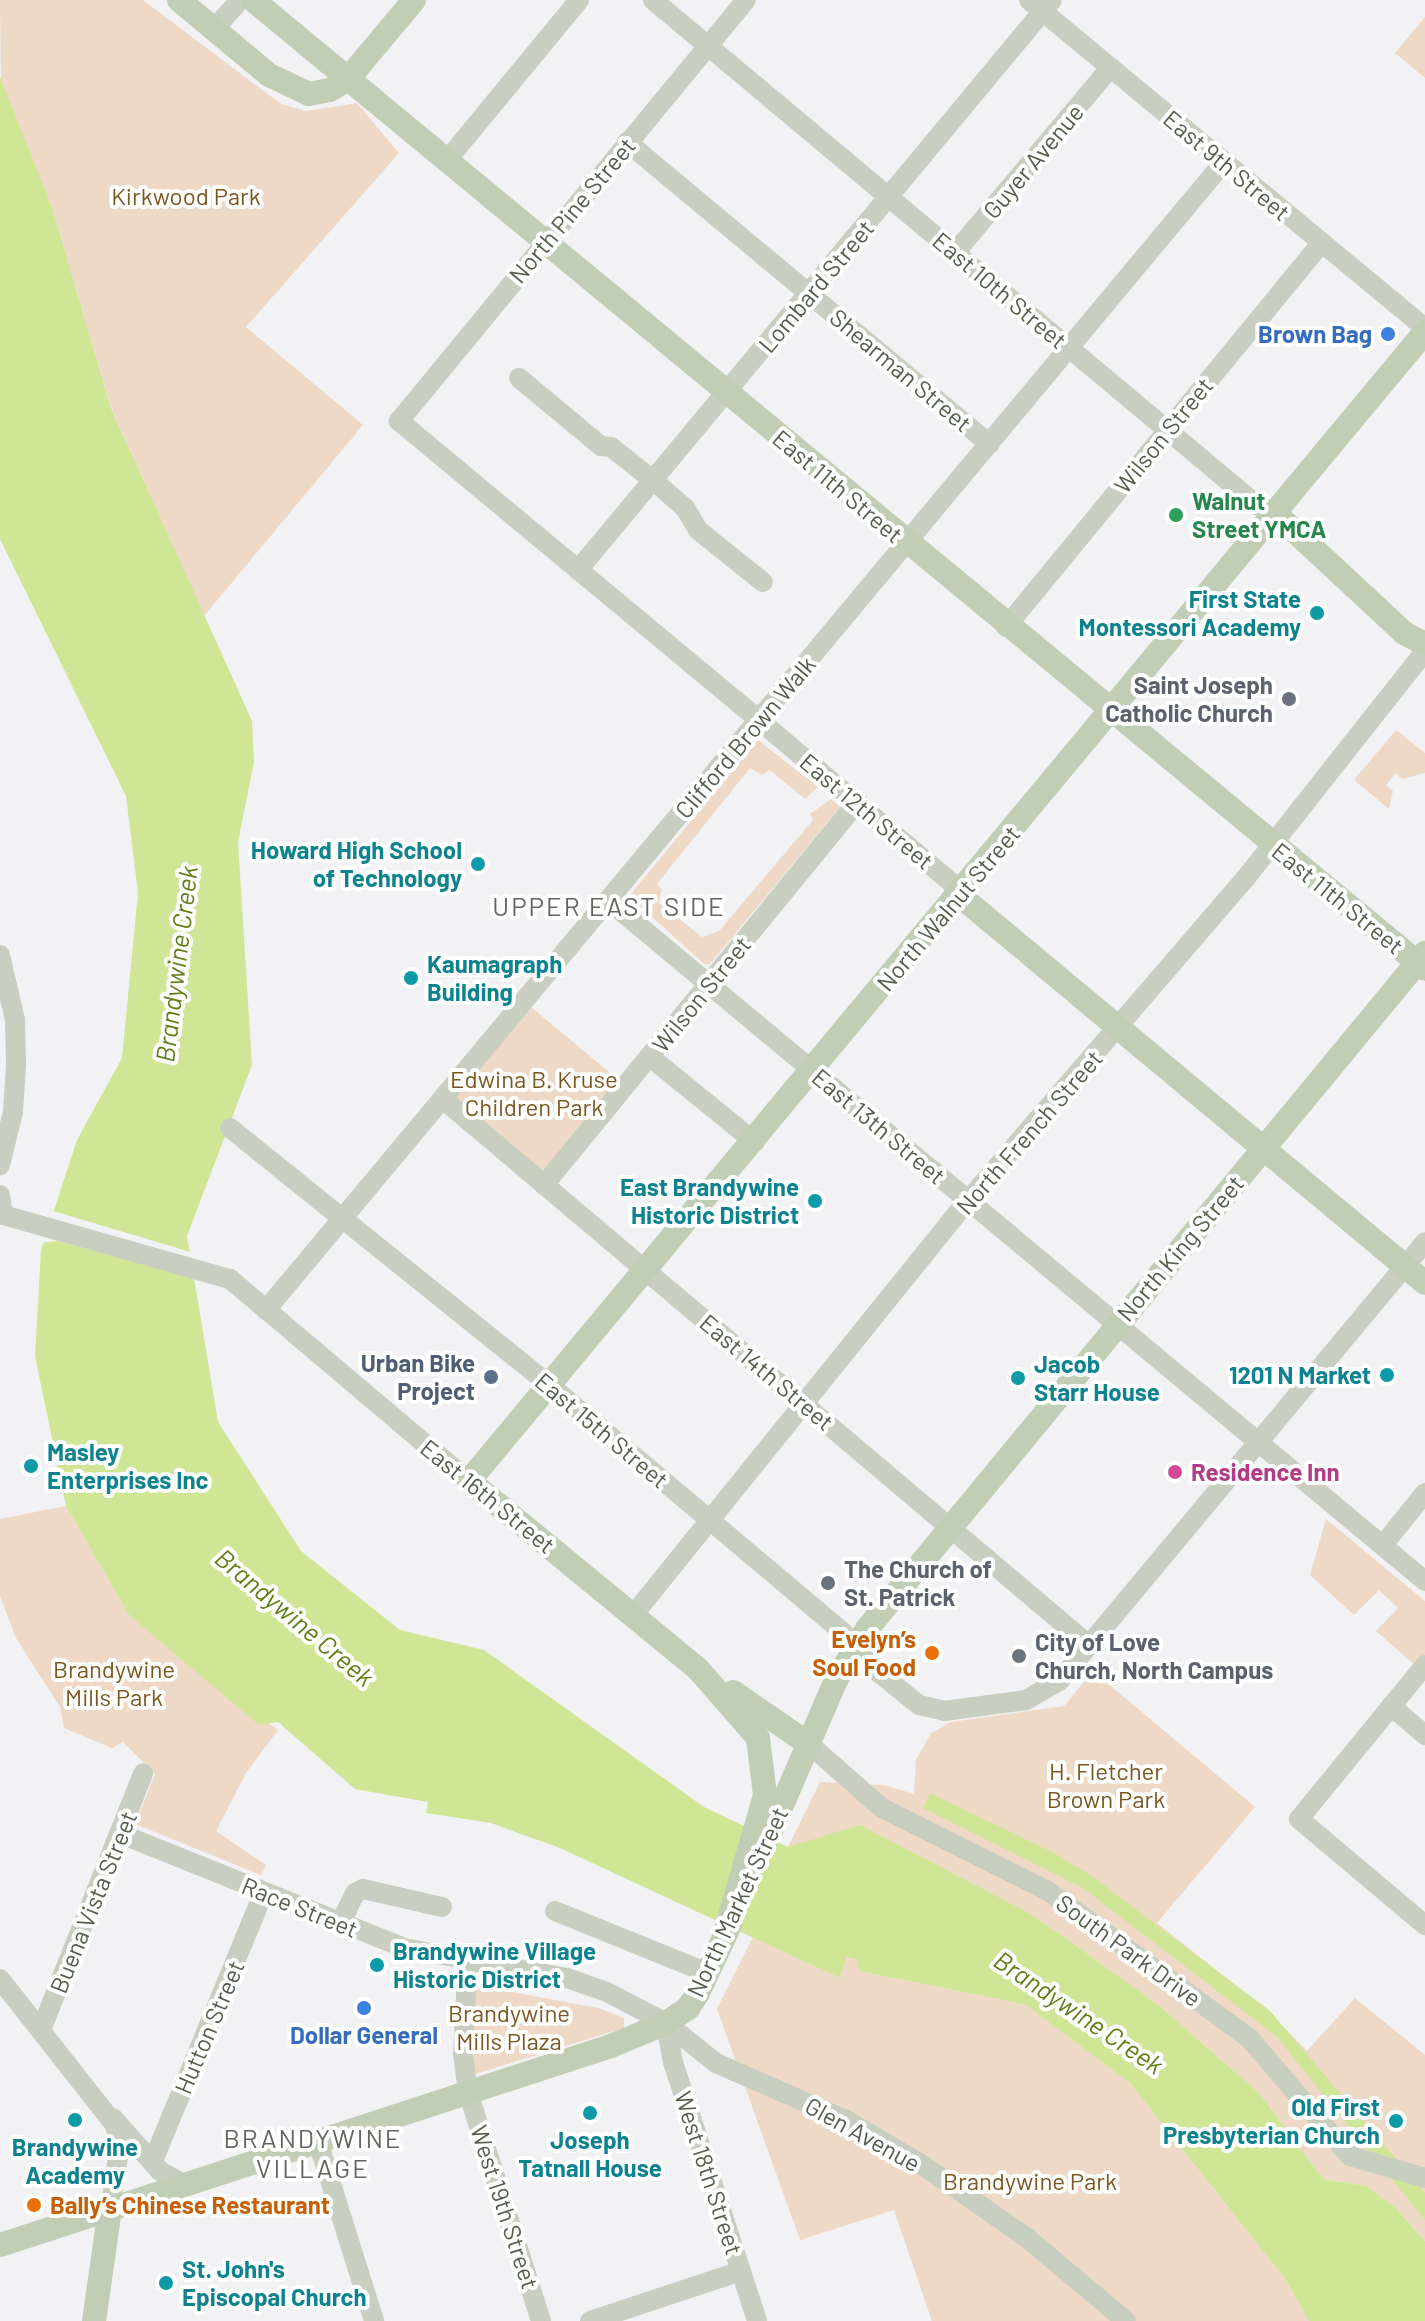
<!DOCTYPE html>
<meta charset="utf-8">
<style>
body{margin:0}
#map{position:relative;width:1425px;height:2321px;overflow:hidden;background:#f2f2f4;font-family:Barlow,sans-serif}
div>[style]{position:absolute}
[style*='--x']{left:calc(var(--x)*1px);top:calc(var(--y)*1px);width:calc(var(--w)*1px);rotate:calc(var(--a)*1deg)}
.green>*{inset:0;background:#edd9c5}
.water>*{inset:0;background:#cee696}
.pier>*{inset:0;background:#f2f2f4}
.minor>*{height:20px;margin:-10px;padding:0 10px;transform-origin:10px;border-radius:10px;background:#c8cfc1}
.major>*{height:24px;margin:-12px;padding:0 12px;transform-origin:12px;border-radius:12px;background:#bfceb4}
.dots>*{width:22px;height:22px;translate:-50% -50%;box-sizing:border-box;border:4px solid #fff;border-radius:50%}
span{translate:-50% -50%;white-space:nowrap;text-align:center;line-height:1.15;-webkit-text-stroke:8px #fff;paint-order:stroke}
.street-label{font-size:24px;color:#535e4b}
.park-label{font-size:24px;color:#7c571f}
.shop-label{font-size:24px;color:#366cbe;font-weight:700}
.right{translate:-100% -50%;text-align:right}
.leisure-label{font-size:24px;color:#27864d;font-weight:700}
.left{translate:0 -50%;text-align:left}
.culture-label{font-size:24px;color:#0d838f;font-weight:700}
.worship-label{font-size:24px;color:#5b616d;font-weight:700}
.service-label{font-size:24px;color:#4e5e75;font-weight:700}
.hotel-label{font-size:24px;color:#b23c85;font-weight:700}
.food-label{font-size:24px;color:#c56008;font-weight:700}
.neighbourhood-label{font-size:26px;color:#62665f;letter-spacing:2px}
.water-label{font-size:26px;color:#5f7f16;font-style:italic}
</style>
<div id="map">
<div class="green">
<i style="clip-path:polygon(0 0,143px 0,281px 104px,306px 111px,357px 103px,399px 153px,246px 327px,363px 425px,204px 616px,111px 407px,52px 207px,1px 85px)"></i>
<i style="clip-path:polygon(1425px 17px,1425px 78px,1395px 53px)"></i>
<i style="clip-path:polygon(1396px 730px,1425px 753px,1425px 773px,1402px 779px,1396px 773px,1386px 785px,1393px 791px,1389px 809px,1354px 780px)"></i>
<i style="clip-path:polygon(758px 740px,818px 787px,805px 799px,770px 770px,762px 775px,750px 768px,657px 884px,662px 889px,659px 903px,702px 937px,719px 931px,813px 820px,810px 814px,831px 799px,840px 807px,710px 964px,704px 964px,629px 896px)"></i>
<i style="clip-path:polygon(525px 1002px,626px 1086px,544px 1185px,444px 1100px)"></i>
<i style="clip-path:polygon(66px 1506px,129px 1615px,278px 1730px,246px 1773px,216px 1831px,266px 1865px,261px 1875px,135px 1824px,155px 1774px,123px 1742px,112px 1748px,64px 1728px,60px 1707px,16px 1638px,0 1596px,0 1519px)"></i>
<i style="clip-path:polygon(1326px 1519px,1425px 1601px,1425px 1656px,1418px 1668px,1376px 1631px,1398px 1608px,1379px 1590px,1354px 1615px,1310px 1575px)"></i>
<i style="clip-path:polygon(1093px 1671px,1255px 1807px,1157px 1923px,1268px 2011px,1307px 2051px,1355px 1998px,1425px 2055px,1425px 2241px,1396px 2208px,1366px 2186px,1323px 2179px,1259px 2093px,1157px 2004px,1036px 1917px,788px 1847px,820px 1782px,884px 1785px,914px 1794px,916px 1760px,931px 1733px,951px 1722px,1064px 1706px)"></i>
<i style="clip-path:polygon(753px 1937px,840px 1978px,845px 1957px,857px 1960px,859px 1971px,1026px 2005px,1088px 2047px,1129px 2082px,1285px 2279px,1309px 2321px,932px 2321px,894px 2210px,800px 2240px,717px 2009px)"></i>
<i style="clip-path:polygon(475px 1985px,598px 2008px,624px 2018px,624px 2028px,472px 2075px)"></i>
</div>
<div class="water">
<i style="clip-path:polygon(0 77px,52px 207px,111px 408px,252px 721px,254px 762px,238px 842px,252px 1065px,187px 1236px,218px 1422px,301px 1551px,400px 1630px,484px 1650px,704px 1807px,788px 1847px,860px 1825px,1036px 1917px,1157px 2004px,1259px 2093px,1323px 2179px,1366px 2186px,1396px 2208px,1425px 2241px,1425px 2321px,1309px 2321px,1285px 2279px,1129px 2082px,1026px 2005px,859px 1971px,857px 1960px,846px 1957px,840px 1978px,560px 1848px,491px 1823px,426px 1813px,428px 1802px,355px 1789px,278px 1722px,259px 1725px,129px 1615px,66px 1506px,35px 1356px,41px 1250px,77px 1140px,122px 1058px,138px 893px,126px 796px,0 539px)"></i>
<i style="clip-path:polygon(930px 1793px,1056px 1854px,1093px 1877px,1270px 2011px,1425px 2193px,1425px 2220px,1276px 2036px,1083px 1888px,923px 1808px)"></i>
</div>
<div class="pier">
<i style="clip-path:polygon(50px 1210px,194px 1253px,199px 1280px,58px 1241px,39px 1243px)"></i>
</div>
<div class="minor">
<i style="--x:653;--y:0;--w:787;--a:39.9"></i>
<i style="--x:1257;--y:505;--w:20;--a:24"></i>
<i style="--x:746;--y:0;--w:546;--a:129.5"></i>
<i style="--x:399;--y:421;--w:468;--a:39.7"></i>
<i style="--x:759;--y:720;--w:253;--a:40.2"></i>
<i style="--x:952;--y:883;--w:14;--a:60"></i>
<i style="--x:1029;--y:0;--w:514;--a:39.63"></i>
<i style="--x:214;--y:29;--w:39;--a:-48"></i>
<i style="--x:627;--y:142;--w:472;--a:39.8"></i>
<i style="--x:448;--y:159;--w:206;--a:-50.5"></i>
<i style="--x:954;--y:254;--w:243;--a:-50"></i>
<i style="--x:519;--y:378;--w:107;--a:39.7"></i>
<i style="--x:601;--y:446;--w:10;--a:6"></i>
<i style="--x:611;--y:447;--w:55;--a:38.3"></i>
<i style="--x:654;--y:481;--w:41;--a:41.1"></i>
<i style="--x:685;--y:508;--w:26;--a:59"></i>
<i style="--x:698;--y:530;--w:83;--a:38.7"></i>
<i style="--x:578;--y:570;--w:741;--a:-50.25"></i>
<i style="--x:1006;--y:627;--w:497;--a:-50.6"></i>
<i style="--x:609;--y:901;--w:1062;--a:39.81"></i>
<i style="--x:0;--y:955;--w:67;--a:77"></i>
<i style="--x:15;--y:1020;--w:45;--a:88.7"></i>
<i style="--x:16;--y:1065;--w:47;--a:93.7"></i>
<i style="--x:13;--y:1112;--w:55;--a:103.8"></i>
<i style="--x:650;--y:1057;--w:135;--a:39"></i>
<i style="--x:444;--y:1100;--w:844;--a:40.2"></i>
<i style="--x:230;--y:1128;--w:407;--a:38.8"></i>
<i style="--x:547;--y:1383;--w:387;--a:40.1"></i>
<i style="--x:843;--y:1632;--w:53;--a:48.8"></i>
<i style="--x:878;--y:1672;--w:53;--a:38.8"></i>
<i style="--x:919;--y:1705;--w:26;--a:13"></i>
<i style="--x:944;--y:1711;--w:83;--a:-7.6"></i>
<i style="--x:1026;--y:1700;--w:39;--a:-30"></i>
<i style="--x:1060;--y:1680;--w:570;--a:-50.19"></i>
<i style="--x:544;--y:1185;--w:495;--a:-50.7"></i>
<i style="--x:0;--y:1195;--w:20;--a:81"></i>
<i style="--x:0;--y:1214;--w:239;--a:15.8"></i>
<i style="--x:230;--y:1279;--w:313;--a:40.2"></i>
<i style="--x:266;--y:1310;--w:1495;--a:-50.16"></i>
<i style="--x:1383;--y:1545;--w:67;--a:-51.1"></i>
<i style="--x:634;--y:1614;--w:519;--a:-51.1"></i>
<i style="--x:960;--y:1210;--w:437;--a:-49.3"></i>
<i style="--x:1245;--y:879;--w:290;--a:-51.7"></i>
<i style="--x:1425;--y:1665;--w:199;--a:129.3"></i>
<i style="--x:1299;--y:1819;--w:165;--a:40.1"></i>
<i style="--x:1391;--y:1706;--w:45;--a:40.5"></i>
<i style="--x:810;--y:1745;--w:96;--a:41.2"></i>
<i style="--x:882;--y:1808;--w:186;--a:26.6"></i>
<i style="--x:1048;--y:1891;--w:250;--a:36.2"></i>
<i style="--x:1250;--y:2039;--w:154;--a:49.5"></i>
<i style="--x:1350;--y:2156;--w:78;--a:16.3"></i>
<i style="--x:121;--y:1834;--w:305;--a:21.9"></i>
<i style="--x:404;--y:1948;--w:166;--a:10.4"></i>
<i style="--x:567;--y:1978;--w:42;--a:19.3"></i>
<i style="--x:607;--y:1992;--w:67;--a:27.7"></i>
<i style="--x:666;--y:2023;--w:64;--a:38.7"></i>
<i style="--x:716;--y:2063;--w:142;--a:23.7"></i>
<i style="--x:846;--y:2120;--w:87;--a:30.4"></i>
<i style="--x:921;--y:2164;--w:129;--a:34.9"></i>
<i style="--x:1027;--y:2238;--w:129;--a:40"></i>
<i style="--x:555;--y:1911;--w:165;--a:22.1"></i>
<i style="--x:340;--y:1924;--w:34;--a:-64"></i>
<i style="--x:355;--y:1893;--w:9;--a:-27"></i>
<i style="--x:363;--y:1889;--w:81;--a:12.8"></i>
<i style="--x:468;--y:1960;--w:93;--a:93.1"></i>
<i style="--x:463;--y:2053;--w:39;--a:83"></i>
<i style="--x:468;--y:2092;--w:240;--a:72.3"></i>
<i style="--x:0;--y:1979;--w:186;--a:51.8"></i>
<i style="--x:115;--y:2125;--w:20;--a:75"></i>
<i style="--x:120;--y:2144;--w:66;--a:98.7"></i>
<i style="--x:666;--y:2023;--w:40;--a:80"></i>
<i style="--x:673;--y:2062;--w:272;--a:72"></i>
<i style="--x:41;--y:2030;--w:276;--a:-68.3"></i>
<i style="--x:113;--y:2118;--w:71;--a:48.4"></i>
<i style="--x:160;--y:2171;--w:29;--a:29"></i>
<i style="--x:318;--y:2142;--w:188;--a:72.6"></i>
<i style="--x:153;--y:2161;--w:291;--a:-67.6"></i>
<i style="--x:590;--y:2321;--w:159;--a:-18.3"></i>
</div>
<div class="major">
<i style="--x:179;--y:0;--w:117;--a:39.8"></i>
<i style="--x:269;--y:75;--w:44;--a:25.4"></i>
<i style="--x:309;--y:94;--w:21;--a:-11"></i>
<i style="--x:330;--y:90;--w:21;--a:-31"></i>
<i style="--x:348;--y:79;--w:103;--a:-50.1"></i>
<i style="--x:253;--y:0;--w:1521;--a:39.58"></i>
<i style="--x:1275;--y:513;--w:176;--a:42.9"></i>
<i style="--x:1404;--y:633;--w:24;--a:28"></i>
<i style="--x:959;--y:895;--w:606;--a:39.78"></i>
<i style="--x:733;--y:1692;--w:93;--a:34.5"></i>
<i style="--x:767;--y:1840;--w:174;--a:-66.7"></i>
<i style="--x:836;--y:1680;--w:60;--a:-58.7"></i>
<i style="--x:867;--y:1629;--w:877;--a:-50.46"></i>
<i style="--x:723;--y:1940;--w:151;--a:-73.8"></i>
<i style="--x:765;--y:1795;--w:57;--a:-97"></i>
<i style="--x:758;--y:1738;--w:91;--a:-131"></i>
<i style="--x:698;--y:1669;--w:296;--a:-140.6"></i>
<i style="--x:469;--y:1481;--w:1495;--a:-50.24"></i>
<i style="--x:0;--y:2245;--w:643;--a:-18.04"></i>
<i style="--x:611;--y:2046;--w:60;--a:-22.7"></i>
<i style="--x:666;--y:2023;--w:27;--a:-34"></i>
<i style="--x:688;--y:2008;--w:18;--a:-56"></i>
<i style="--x:698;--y:1993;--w:75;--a:-64.8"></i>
<i style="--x:94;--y:2321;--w:113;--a:-81.9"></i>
</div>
<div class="dots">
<i style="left:1388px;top:334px;background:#3f7fe0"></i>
<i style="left:1176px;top:515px;background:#2e9e5b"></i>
<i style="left:1317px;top:613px;background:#0f9aa8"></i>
<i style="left:1289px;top:699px;background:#6b7280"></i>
<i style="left:478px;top:864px;background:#0f9aa8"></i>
<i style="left:411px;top:978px;background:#0f9aa8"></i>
<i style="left:815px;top:1201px;background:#0f9aa8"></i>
<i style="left:1387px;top:1375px;background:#0f9aa8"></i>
<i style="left:491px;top:1377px;background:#5c6f8a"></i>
<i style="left:1018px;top:1378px;background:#0f9aa8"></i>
<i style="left:31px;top:1466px;background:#0f9aa8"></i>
<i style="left:1175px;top:1472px;background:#d1479c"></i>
<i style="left:828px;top:1583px;background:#6b7280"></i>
<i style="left:932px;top:1653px;background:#e8710a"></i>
<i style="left:1019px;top:1656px;background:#6b7280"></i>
<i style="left:377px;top:1965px;background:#0f9aa8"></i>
<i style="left:364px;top:2008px;background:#3f7fe0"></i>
<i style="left:590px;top:2113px;background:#0f9aa8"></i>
<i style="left:75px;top:2120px;background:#0f9aa8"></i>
<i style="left:1396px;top:2121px;background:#0f9aa8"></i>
<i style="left:34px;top:2205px;background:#e8710a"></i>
<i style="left:166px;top:2283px;background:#0f9aa8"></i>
</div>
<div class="street-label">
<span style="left:1033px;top:161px;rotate:-50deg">Guyer Avenue</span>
<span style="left:1227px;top:165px;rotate:40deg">East 9th Street</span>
<span style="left:572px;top:210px;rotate:-50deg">North Pine Street</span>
<span style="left:816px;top:286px;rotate:-50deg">Lombard Street</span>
<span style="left:1000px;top:290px;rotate:40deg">East 10th Street</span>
<span style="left:901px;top:370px;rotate:40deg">Shearman Street</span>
<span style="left:1163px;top:435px;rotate:-51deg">Wilson Street</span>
<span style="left:838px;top:486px;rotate:40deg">East 11th Street</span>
<span style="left:745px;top:737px;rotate:-50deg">Clifford Brown Walk</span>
<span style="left:867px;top:811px;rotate:40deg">East 12th Street</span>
<span style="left:1338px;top:898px;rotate:39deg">East 11th Street</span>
<span style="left:948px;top:908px;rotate:-50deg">North Walnut Street</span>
<span style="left:701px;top:994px;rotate:-51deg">Wilson Street</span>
<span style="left:879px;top:1126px;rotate:40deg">East 13th Street</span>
<span style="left:1029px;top:1132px;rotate:-49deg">North French Street</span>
<span style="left:1180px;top:1248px;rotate:-50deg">North King Street</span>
<span style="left:767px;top:1372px;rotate:40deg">East 14th Street</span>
<span style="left:602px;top:1430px;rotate:40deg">East 15th Street</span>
<span style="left:488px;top:1496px;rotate:39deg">East 16th Street</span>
<span style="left:93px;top:1902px;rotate:-68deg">Buena Vista Street</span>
<span style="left:737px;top:1902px;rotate:-65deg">North Market Street</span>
<span style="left:300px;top:1907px;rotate:22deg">Race Street</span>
<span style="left:1129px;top:1950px;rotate:36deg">South Park Drive</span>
<span style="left:209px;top:2027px;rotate:-67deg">Hutton Street</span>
<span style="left:863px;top:2134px;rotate:29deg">Glen Avenue</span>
<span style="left:709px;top:2173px;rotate:72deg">West 18th Street</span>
<span style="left:505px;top:2207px;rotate:72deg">West 19th Street</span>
</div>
<div class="park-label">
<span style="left:186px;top:196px">Kirkwood Park</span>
<span style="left:534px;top:1093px">Edwina B. Kruse<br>Children Park</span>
<span style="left:114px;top:1683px">Brandywine<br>Mills Park</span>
<span style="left:1106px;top:1785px">H. Fletcher<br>Brown Park</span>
<span style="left:509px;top:2027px">Brandywine<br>Mills Plaza</span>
<span style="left:1030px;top:2181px">Brandywine Park</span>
</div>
<div class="shop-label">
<span class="right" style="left:1372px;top:334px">Brown Bag</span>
<span style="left:364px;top:2035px">Dollar General</span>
</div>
<div class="leisure-label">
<span class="left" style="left:1192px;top:515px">Walnut<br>Street YMCA</span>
</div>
<div class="culture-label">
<span class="right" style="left:1301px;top:613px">First State<br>Montessori Academy</span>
<span class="right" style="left:462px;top:864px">Howard High School<br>of Technology</span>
<span class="left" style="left:427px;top:978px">Kaumagraph<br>Building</span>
<span class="right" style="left:799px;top:1201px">East Brandywine<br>Historic District</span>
<span class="left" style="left:1034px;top:1378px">Jacob<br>Starr House</span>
<span class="right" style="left:1371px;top:1375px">1201 N Market</span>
<span class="left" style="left:47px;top:1466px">Masley<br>Enterprises Inc</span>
<span class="left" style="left:393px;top:1965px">Brandywine Village<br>Historic District</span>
<span class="right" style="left:1380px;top:2121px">Old First<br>Presbyterian Church</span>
<span style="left:590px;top:2154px">Joseph<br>Tatnall House</span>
<span style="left:75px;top:2161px">Brandywine<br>Academy</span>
<span class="left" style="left:182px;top:2283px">St. John's<br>Episcopal Church</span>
</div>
<div class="worship-label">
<span class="right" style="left:1273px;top:699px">Saint Joseph<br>Catholic Church</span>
<span class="left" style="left:844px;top:1583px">The Church of<br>St. Patrick</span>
<span class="left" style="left:1035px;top:1656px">City of Love<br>Church, North Campus</span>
</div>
<div class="service-label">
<span class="right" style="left:475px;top:1377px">Urban Bike<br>Project</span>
</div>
<div class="hotel-label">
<span class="left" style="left:1191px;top:1472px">Residence Inn</span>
</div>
<div class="food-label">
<span class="right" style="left:916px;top:1653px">Evelyn’s<br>Soul Food</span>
<span class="left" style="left:50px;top:2205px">Bally’s Chinese Restaurant</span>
</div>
<div class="neighbourhood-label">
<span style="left:609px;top:906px">UPPER EAST SIDE</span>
<span style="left:313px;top:2153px">BRANDYWINE<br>VILLAGE</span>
</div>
<div class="water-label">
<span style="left:176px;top:964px;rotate:-83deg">Brandywine Creek</span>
<span style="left:295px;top:1617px;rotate:40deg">Brandywine Creek</span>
<span style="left:1079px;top:2012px;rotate:34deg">Brandywine Creek</span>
</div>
</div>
